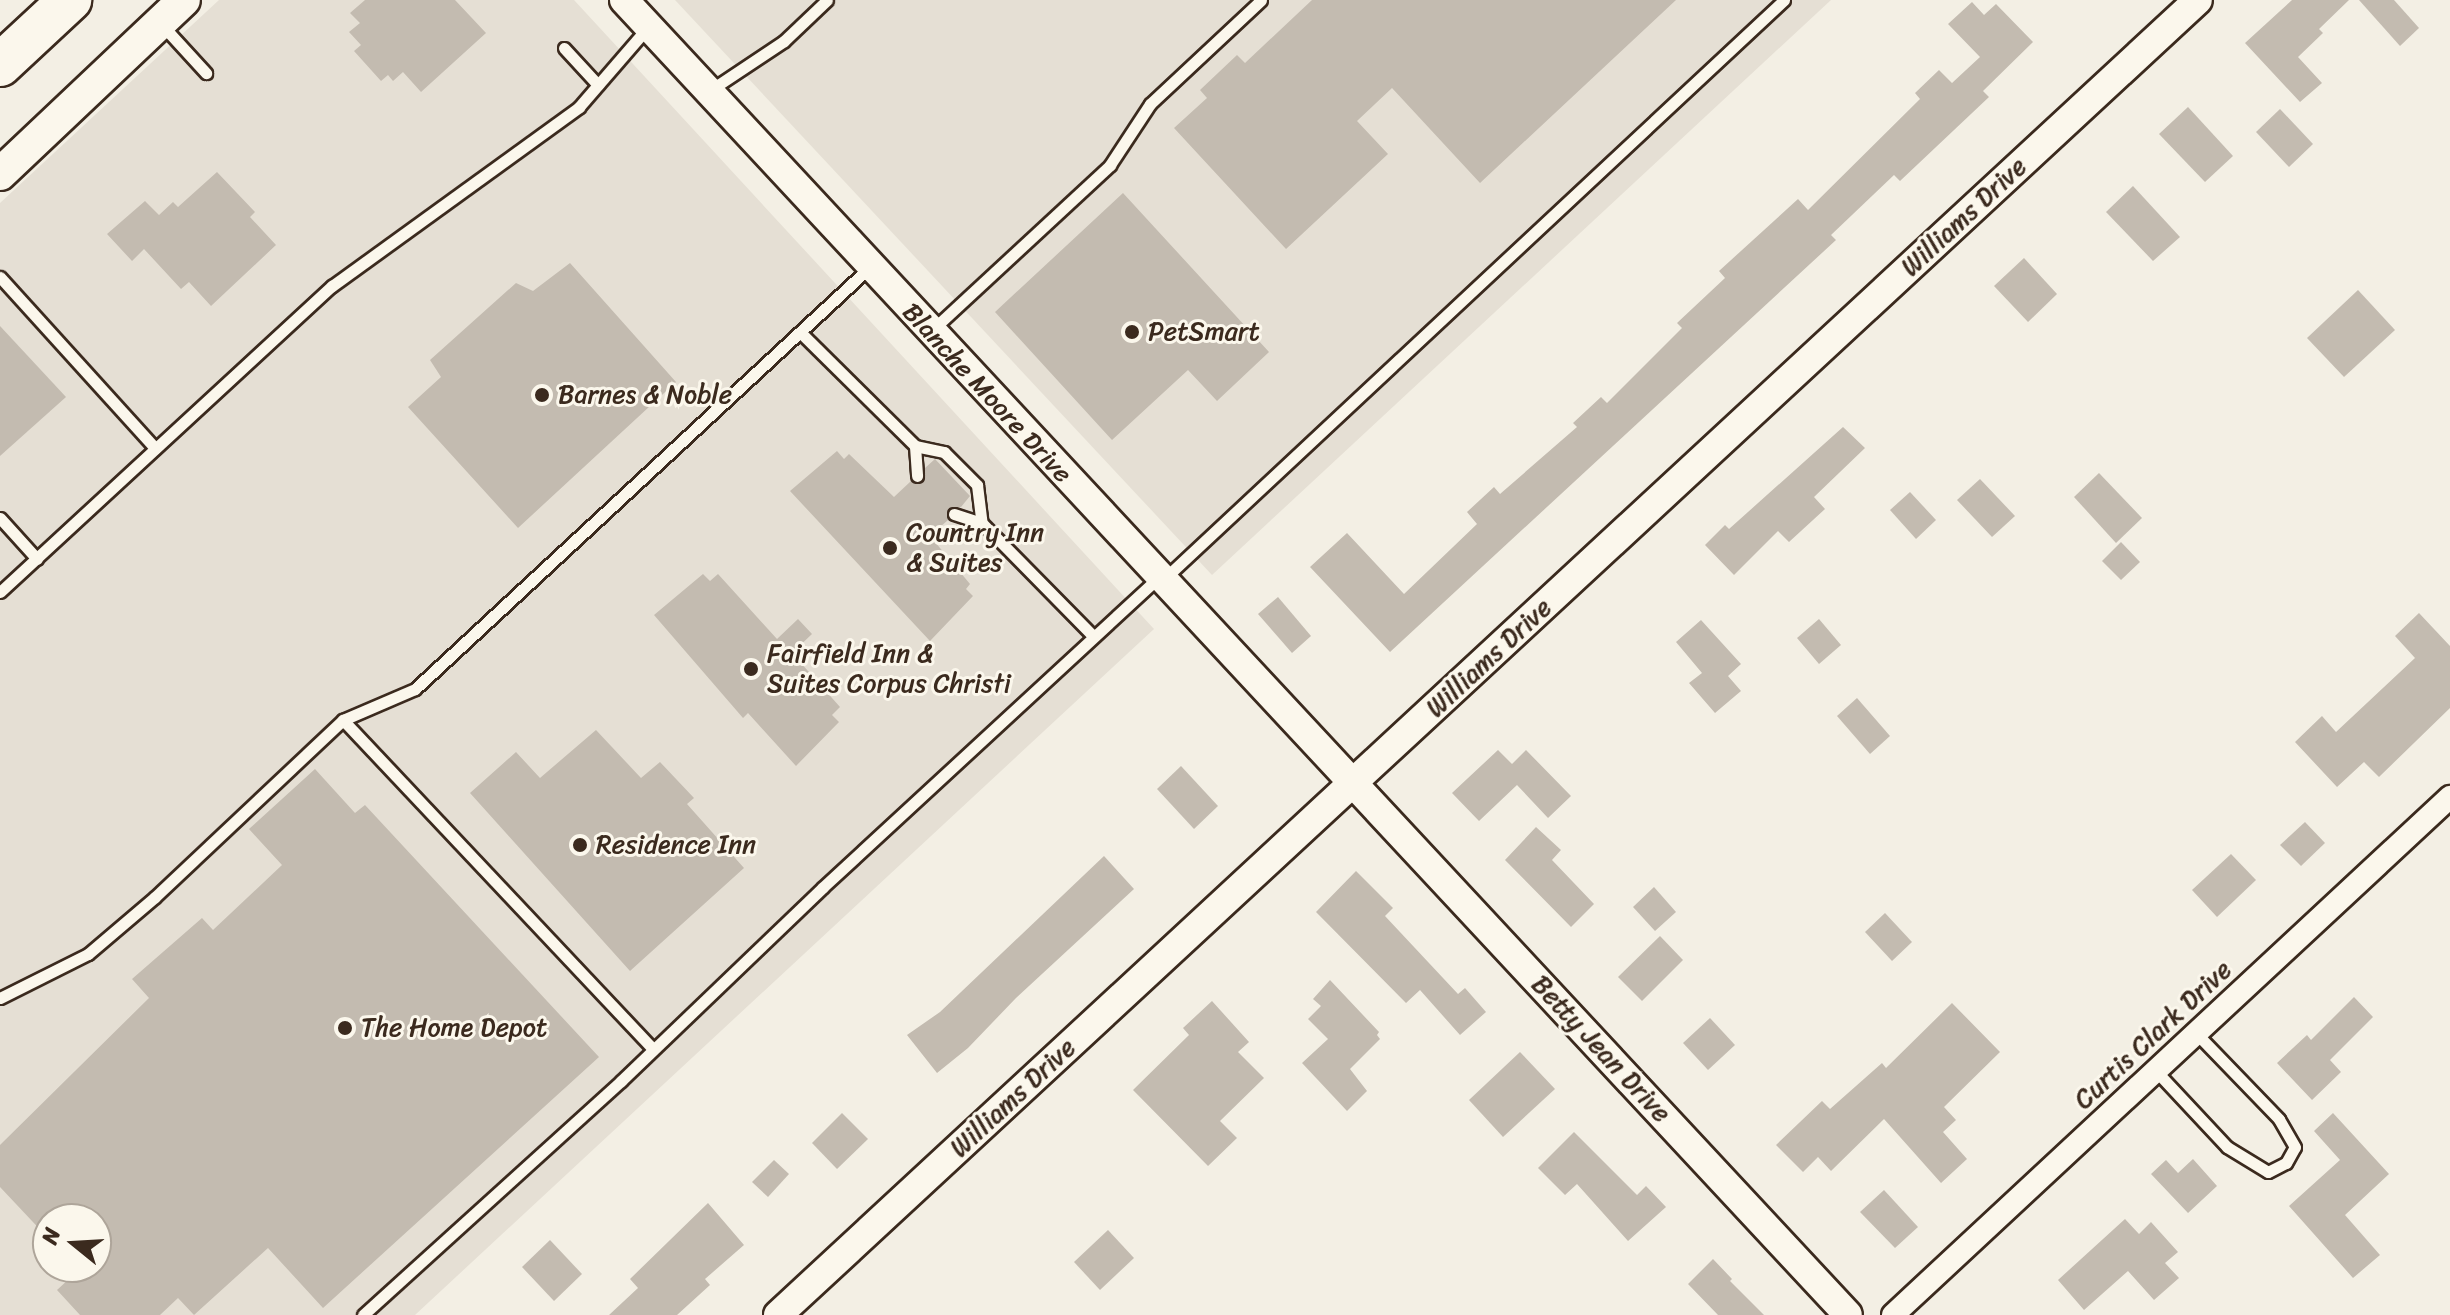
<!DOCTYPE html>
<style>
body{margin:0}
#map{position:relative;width:2450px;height:1315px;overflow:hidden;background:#f3efe4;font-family:Sriracha,sans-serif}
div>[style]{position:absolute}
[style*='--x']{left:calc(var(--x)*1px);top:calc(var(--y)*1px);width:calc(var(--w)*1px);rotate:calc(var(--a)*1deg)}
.built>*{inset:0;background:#e5dfd4}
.building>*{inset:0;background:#c3bbb0}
.roads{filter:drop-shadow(2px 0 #3b2a1e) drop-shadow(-2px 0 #3b2a1e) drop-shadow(0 2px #3b2a1e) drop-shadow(0 -2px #3b2a1e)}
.service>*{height:11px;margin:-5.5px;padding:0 5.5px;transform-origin:5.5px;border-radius:5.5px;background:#fbf7ec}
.minor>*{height:22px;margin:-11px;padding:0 11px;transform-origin:11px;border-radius:11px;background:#fbf7ec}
.tertiary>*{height:28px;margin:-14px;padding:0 14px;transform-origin:14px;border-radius:14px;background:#fbf7ec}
.secondary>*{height:32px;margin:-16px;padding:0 16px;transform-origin:16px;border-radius:16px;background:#fbf7ec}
.motorway>*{height:42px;margin:-21px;padding:0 21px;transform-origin:21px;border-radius:21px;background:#fbf7ec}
.dots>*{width:22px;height:22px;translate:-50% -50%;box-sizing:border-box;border:4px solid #fbf7ec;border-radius:50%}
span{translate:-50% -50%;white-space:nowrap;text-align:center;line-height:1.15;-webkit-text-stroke:6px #fbf7ec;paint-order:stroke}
.street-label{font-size:26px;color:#3b2a1e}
.poi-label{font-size:26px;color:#3b2a1e}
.left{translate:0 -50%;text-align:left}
.north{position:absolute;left:32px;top:1203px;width:80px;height:80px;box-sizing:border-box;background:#fbf7ec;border:2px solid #aea59a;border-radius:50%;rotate:288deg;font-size:22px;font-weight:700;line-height:32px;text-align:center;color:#3b2a1e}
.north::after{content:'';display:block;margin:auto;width:28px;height:36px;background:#3b2a1e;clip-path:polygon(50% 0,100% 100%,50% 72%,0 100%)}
</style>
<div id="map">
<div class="built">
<i style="clip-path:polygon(evenodd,219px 0,574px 0,1154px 629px,415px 1315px,0 1315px,0 203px,219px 0,48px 1219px,96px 1219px,96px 1267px,48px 1267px,48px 1219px)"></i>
<i style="clip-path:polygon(675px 0,1831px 0,1212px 575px)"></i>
</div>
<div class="building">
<i style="clip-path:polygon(365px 0,455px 0,486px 33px,421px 92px,403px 72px,393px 81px,388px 75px,381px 81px,354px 51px,361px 45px,349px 32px,360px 23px,350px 13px)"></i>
<i style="clip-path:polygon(1312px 0,1676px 0,1480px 183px,1392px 88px,1357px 121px,1388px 154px,1286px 249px,1174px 128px,1207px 98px,1200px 90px,1237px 55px,1245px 63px)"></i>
<i style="clip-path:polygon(2292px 0,2349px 0,2319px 29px,2323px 33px,2298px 57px,2322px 83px,2300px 102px,2245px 43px)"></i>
<i style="clip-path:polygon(2359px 0,2394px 0,2419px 28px,2400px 46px)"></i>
<i style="clip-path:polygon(1972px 2px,1984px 15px,1996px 4px,2033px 42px,1983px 91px,1989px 97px,1900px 181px,1894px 175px,1831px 235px,1836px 240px,1390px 652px,1310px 567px,1347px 533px,1404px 594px,1477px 524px,1467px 512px,1494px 487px,1500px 494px,1577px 427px,1573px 423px,1601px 397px,1607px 403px,1682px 328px,1677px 323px,1725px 278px,1719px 271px,1798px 199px,1808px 210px,1920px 99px,1915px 93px,1939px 70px,1952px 83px,1980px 57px,1948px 24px)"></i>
<i style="clip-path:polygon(2188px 107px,2233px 156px,2205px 182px,2159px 134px)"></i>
<i style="clip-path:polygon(2280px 109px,2313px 144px,2289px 167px,2256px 132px)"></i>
<i style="clip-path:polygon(217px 172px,255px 212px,250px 217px,276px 245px,211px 306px,189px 282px,181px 289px,144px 249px,132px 261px,107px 234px,145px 201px,159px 215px,173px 202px,178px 207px)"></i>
<i style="clip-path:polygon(2133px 186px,2180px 237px,2153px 261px,2106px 212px)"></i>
<i style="clip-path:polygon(1123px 193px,1269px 352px,1217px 401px,1188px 370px,1112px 440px,995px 312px)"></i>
<i style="clip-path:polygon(2024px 258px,2057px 294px,2028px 322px,1994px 286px)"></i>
<i style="clip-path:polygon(570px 263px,676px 382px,518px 528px,408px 407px,441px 377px,430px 360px,516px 283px,533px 291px)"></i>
<i style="clip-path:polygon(2358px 290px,2395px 330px,2344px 377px,2307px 338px)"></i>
<i style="clip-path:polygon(0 326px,66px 397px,0 456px)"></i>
<i style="clip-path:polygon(1843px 427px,1865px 448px,1814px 497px,1825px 509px,1789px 542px,1778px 531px,1734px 575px,1705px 545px,1725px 525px,1729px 529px)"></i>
<i style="clip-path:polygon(837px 451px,844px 459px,849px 454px,894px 497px,911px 481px,922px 483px,925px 468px,935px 459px,970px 496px,961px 507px,948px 508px,948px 520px,930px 536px,970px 584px,966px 589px,973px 596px,930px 641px,790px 491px)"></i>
<i style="clip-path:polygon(2099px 473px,2142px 518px,2116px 543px,2074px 497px)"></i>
<i style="clip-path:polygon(1980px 479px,2015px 516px,1992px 537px,1957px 500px)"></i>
<i style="clip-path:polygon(1910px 492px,1936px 520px,1916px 539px,1890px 510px)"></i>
<i style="clip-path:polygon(2121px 542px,2140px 562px,2121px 580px,2102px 561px)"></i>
<i style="clip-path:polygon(703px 574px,710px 581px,718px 574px,777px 639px,798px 619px,812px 634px,792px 653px,840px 707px,832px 715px,839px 722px,796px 766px,748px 713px,743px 718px,654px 615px)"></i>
<i style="clip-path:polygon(1278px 597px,1311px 636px,1292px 653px,1258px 614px)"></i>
<i style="clip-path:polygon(2419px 613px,2450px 646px,2450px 708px,2379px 777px,2364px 762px,2337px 787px,2295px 742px,2322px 716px,2336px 732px,2415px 658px,2395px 636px)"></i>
<i style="clip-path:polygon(1819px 619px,1841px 645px,1819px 664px,1797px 638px)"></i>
<i style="clip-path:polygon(1701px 620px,1741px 664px,1728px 676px,1741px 691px,1715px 713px,1689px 683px,1702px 673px,1676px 642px)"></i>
<i style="clip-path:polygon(1857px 698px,1890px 736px,1870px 754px,1837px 716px)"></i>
<i style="clip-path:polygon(596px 730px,641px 778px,660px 762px,694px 798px,687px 804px,744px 868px,630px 971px,470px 793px,516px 752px,540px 778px)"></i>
<i style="clip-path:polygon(1498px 750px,1512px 764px,1526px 750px,1571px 796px,1548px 818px,1517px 785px,1479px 821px,1452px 793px)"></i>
<i style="clip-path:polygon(1181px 766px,1218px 806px,1194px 829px,1157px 789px)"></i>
<i style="clip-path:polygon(315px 769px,355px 813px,365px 805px,599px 1057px,323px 1308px,268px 1248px,194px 1315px,178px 1298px,160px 1315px,80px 1315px,57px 1290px,82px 1267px,96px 1267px,96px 1219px,48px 1219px,48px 1238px,0 1187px,0 1145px,149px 998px,132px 979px,202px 918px,213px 930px,282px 865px,249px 829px)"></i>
<i style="clip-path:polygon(2305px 822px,2325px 843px,2301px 866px,2280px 845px)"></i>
<i style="clip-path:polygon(1536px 827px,1561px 850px,1552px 860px,1594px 904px,1571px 927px,1505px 860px)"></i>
<i style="clip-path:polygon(2231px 854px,2256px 880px,2217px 917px,2192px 890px)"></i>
<i style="clip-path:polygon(1104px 856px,1134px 889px,1016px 998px,968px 1048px,937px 1073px,907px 1035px,940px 1012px)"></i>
<i style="clip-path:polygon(1356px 871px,1393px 908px,1385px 916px,1458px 994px,1465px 988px,1486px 1012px,1460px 1035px,1420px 990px,1406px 1003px,1316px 912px)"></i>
<i style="clip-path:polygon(1654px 887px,1676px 912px,1655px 931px,1633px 907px)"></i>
<i style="clip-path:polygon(1885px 913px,1912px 942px,1892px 961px,1865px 932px)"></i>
<i style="clip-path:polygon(1660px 936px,1683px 960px,1642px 1001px,1618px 977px)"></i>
<i style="clip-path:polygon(1330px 980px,1379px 1032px,1377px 1035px,1380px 1039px,1350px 1069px,1367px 1091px,1347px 1111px,1302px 1063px,1328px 1039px,1308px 1019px,1321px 1006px,1313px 999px)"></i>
<i style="clip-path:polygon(2354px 997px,2373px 1017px,2330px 1060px,2341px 1072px,2312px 1100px,2277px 1063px,2307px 1035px,2311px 1040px)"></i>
<i style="clip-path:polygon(1212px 1001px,1249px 1042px,1238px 1052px,1264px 1078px,1220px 1121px,1237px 1138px,1208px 1166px,1133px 1090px,1189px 1035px,1183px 1028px)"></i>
<i style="clip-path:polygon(1952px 1003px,2000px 1052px,1944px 1107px,1956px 1120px,1943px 1132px,1967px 1159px,1941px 1183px,1884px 1119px,1831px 1171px,1818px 1157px,1803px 1172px,1776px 1145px,1822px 1101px,1830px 1109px,1882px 1063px,1886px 1068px)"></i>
<i style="clip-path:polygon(1710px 1018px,1735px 1045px,1708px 1070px,1683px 1043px)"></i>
<i style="clip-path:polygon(1520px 1052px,1555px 1089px,1503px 1137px,1469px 1100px)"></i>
<i style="clip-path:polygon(842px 1113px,868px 1139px,837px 1169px,812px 1143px)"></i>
<i style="clip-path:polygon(2333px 1113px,2389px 1174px,2345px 1215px,2380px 1255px,2353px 1278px,2289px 1206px,2340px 1160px,2314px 1131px)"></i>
<i style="clip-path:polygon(1574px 1132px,1637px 1195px,1646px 1186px,1666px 1207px,1628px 1241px,1577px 1184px,1565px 1195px,1538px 1168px)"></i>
<i style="clip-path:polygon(2193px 1159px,2217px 1186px,2188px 1213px,2151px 1174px,2166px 1160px,2178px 1173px)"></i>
<i style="clip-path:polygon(774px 1160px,789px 1174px,768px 1197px,752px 1182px)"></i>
<i style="clip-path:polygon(1884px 1190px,1918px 1227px,1895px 1248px,1860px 1212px)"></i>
<i style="clip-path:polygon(708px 1203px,744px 1245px,705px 1279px,710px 1285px,677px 1315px,609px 1315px,638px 1288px,630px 1279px)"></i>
<i style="clip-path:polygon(2125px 1219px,2139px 1234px,2151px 1222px,2178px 1252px,2165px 1263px,2179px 1278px,2154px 1300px,2128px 1271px,2084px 1310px,2058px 1280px)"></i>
<i style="clip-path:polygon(1108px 1230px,1134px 1258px,1100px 1290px,1074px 1262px)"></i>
<i style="clip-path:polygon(550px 1240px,582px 1274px,554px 1301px,522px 1267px)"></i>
<i style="clip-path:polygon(1713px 1259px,1732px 1279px,1730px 1281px,1764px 1315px,1718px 1315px,1688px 1284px)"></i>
</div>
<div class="roads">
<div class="service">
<i style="--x:163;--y:26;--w:64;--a:47.5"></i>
<i style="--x:564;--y:48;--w:50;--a:47.4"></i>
<i style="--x:709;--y:91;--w:90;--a:-33.7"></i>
<i style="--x:784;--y:41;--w:59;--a:-43.6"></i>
<i style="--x:0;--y:277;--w:231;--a:47.8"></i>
<i style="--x:931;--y:331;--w:244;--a:-42.8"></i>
<i style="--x:1110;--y:165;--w:73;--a:-56.7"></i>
<i style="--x:1150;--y:104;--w:152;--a:-43.1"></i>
<i style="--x:800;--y:332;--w:162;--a:44.7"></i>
<i style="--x:915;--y:446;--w:30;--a:12"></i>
<i style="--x:944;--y:452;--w:47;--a:45"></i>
<i style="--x:977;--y:485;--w:38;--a:83"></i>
<i style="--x:982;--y:523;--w:158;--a:45.5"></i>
<i style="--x:915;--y:446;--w:30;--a:86"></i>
<i style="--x:954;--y:514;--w:29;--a:18"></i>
<i style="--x:0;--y:518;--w:55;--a:47.9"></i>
<i style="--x:1165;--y:578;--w:847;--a:-43.04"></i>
<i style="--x:0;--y:592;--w:452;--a:-42.7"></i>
<i style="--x:332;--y:286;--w:305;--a:-35.9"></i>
<i style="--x:579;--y:107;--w:106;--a:-49.2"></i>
<i style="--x:343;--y:720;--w:451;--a:46.7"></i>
<i style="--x:0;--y:998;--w:98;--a:-26.6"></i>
<i style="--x:88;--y:954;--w:88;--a:-40.4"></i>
<i style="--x:155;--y:897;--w:258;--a:-43.3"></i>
<i style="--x:343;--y:720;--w:78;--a:-23.3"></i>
<i style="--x:415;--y:689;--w:621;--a:-42.85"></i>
<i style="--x:2156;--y:1071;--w:104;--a:46.9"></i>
<i style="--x:2227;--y:1147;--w:48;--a:31.4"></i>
<i style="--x:2268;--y:1172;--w:20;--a:-27"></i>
<i style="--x:2286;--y:1163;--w:18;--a:-61"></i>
<i style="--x:2295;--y:1147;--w:32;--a:-120"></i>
<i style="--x:2279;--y:1119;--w:120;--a:-134"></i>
<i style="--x:363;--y:1315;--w:348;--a:-42.2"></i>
<i style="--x:621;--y:1081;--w:279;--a:-43.8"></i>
<i style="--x:822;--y:888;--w:459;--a:-42.7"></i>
</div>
<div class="minor">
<i style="--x:1893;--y:1315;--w:761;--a:-42.92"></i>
</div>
<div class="tertiary">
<i style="--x:624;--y:0;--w:1796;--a:47.05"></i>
<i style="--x:778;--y:1315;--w:1935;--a:-42.8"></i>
</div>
<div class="secondary">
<i style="--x:0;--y:174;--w:253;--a:-43.4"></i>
</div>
<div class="motorway">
<i style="--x:0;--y:65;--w:96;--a:-42.9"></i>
</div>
</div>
<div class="dots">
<i style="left:1132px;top:332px;background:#3b2a1e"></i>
<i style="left:542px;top:395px;background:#3b2a1e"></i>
<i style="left:890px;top:548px;background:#3b2a1e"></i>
<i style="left:751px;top:669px;background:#3b2a1e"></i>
<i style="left:580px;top:845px;background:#3b2a1e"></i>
<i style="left:345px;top:1028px;background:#3b2a1e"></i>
</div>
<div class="street-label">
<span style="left:1964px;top:217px;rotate:-43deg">Williams Drive</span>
<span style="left:987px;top:393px;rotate:47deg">Blanche Moore Drive</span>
<span style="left:1489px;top:658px;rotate:-43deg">Williams Drive</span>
<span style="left:2153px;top:1035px;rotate:-43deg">Curtis Clark Drive</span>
<span style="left:1601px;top:1049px;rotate:47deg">Betty Jean Drive</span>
<span style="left:1013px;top:1098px;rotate:-43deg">Williams Drive</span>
</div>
<div class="poi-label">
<span class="left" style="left:1148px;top:332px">PetSmart</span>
<span class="left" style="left:558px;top:395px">Barnes &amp; Noble</span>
<span class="left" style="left:906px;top:548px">Country Inn<br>&amp; Suites</span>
<span class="left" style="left:767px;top:669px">Fairfield Inn &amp;<br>Suites Corpus Christi</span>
<span class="left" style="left:596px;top:845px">Residence Inn</span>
<span class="left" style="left:361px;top:1028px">The Home Depot</span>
</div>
<div class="north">N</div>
</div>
